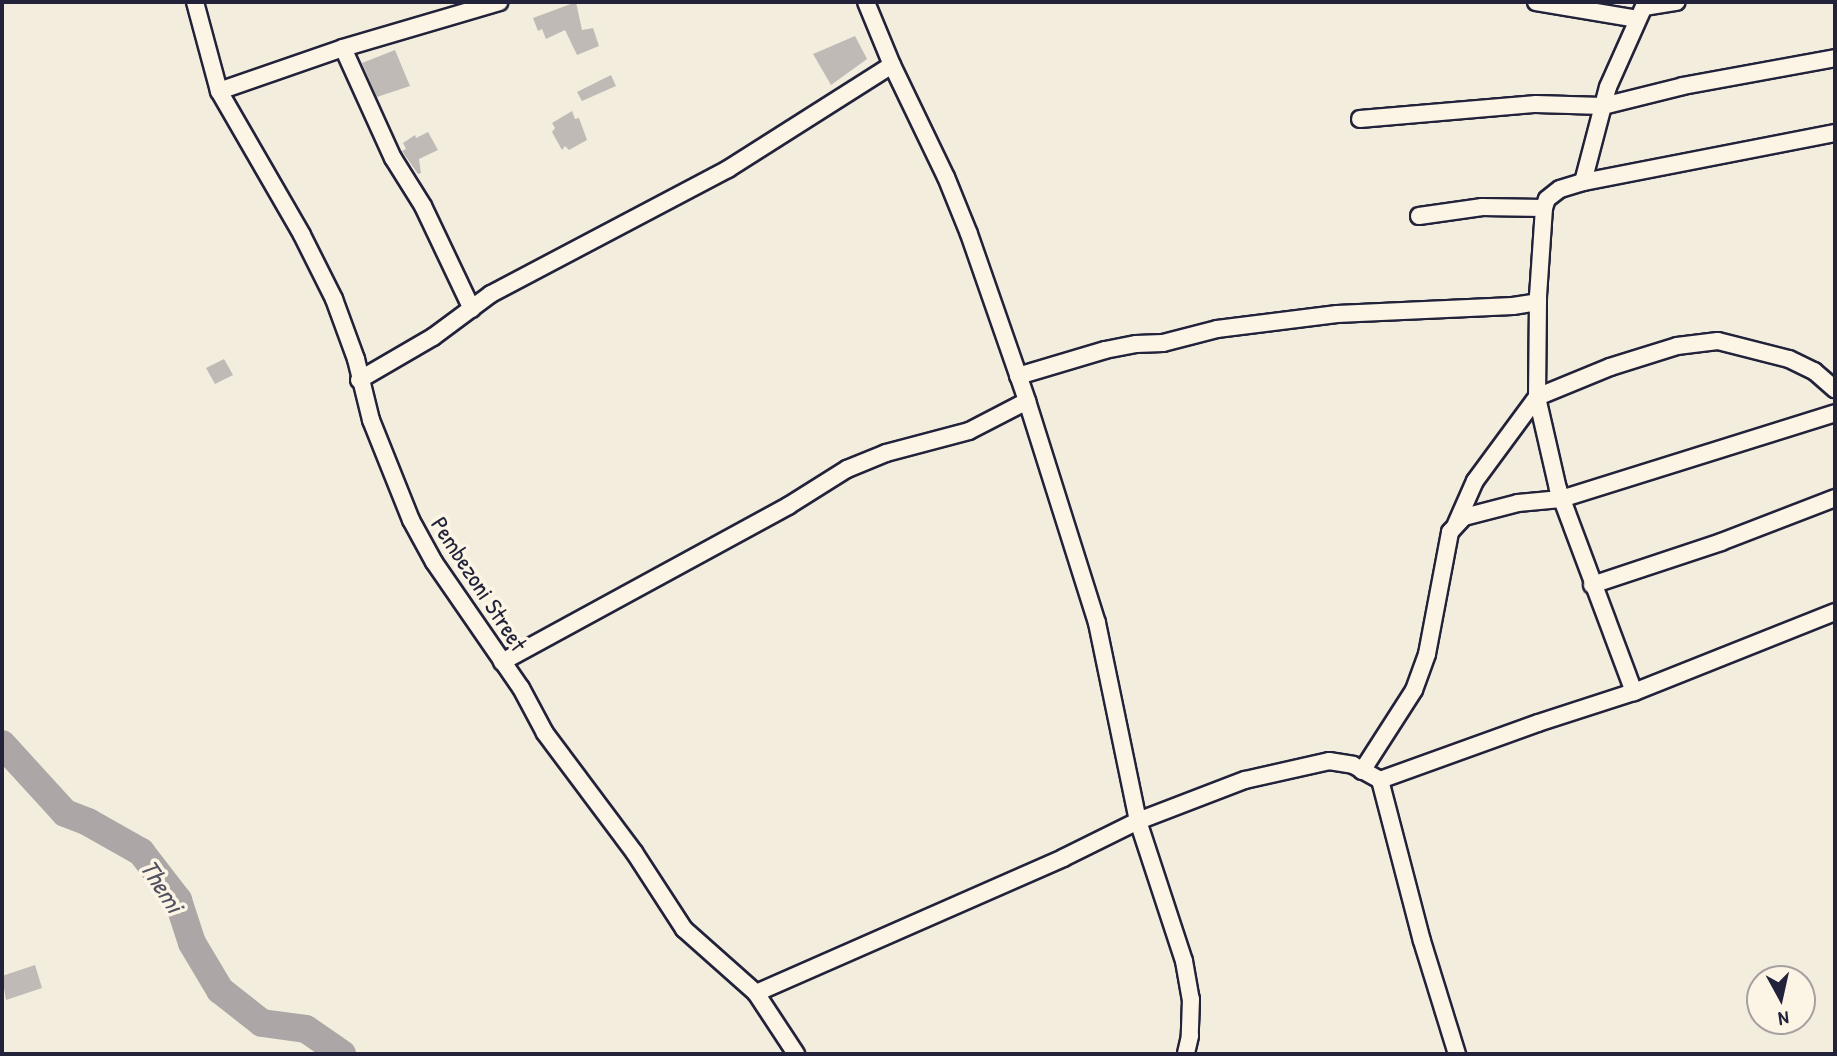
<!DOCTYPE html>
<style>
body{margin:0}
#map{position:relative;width:1837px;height:1056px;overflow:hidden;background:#f3edde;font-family:"Patrick Hand",sans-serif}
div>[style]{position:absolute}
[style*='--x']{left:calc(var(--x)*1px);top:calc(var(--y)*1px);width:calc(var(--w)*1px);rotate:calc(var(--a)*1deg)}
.river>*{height:28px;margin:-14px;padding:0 14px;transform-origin:14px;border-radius:14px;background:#aca7a6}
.building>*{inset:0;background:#bfbab6}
.roads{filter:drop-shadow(2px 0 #22223b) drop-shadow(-2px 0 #22223b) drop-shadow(0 2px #22223b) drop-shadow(0 -2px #22223b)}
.minor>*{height:16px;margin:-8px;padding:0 8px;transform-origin:8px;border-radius:8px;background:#fcf5e5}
span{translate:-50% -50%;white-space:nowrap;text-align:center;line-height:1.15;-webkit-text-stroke:7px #fcf5e5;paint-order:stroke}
.street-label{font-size:24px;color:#22223b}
.water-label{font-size:26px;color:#525160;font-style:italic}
.frame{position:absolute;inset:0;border:4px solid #22223b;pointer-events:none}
.north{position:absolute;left:1746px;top:965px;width:70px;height:70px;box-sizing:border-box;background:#fcf5e5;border:2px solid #a5a1a1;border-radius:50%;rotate:172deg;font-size:19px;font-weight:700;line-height:28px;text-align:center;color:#22223b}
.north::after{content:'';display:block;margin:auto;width:24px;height:32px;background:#22223b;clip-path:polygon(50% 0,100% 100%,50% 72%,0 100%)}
</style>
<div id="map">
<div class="river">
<i style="--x:2;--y:744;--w:93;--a:47.6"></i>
<i style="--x:65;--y:813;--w:25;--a:21"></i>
<i style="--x:88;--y:822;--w:61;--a:29.5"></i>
<i style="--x:141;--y:852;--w:61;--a:52.4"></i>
<i style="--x:178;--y:900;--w:45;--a:72"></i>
<i style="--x:192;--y:943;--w:55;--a:59.2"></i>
<i style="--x:220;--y:990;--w:53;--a:38.2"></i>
<i style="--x:262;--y:1023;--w:44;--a:7.8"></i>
<i style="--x:306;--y:1029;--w:44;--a:34.8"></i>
</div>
<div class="building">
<i style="clip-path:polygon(576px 2px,582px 30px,593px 28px,599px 46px,577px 55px,565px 30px,546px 39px,542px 29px,538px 31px,533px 18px)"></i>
<i style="clip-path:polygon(855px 36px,867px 59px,831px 85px,813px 54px)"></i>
<i style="clip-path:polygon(395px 50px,410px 86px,377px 97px,362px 63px)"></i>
<i style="clip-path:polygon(611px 75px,616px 86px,582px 101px,577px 92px)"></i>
<i style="clip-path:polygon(572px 111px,575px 119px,579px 118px,587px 140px,569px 150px,565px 146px,562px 150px,552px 132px,555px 128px,552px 123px)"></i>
<i style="clip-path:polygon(428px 132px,438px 150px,419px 159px,421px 173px,418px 174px,402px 151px,406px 149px,403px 143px,415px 135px,416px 138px)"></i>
<i style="clip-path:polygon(224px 359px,233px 375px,215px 384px,206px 368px)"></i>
<i style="clip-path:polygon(35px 965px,42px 988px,6px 1000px,2px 976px)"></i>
</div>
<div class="roads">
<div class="minor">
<i style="--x:195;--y:2;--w:92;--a:74.9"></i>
<i style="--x:219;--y:91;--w:166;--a:60"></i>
<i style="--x:302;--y:235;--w:72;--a:63.4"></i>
<i style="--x:334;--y:299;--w:64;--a:69.9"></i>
<i style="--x:356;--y:359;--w:63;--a:76.2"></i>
<i style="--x:371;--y:420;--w:108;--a:68.2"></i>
<i style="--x:411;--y:520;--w:48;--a:61.3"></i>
<i style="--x:434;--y:562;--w:153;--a:55.4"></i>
<i style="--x:521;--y:688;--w:51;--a:61.9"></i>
<i style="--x:545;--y:733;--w:149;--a:53.2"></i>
<i style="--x:634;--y:852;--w:92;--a:57"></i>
<i style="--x:684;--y:929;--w:96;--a:41.6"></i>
<i style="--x:756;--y:993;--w:73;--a:56.7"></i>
<i style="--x:866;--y:2;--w:68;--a:67.6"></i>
<i style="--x:892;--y:65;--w:124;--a:64.3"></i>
<i style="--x:946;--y:177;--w:61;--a:68"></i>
<i style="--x:969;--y:234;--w:177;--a:70.8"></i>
<i style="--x:1027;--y:401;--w:233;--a:72.5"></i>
<i style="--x:1097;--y:623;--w:202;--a:78.3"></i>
<i style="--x:1138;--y:821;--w:147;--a:71.8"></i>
<i style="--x:1184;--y:961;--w:39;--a:80"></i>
<i style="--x:1191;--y:999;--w:37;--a:92"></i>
<i style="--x:1190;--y:1036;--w:18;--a:103"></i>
<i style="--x:1536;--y:2;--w:103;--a:9.5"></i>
<i style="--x:1644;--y:7;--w:33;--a:-9"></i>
<i style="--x:343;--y:48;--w:121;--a:65.6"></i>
<i style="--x:393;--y:158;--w:57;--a:58"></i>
<i style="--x:423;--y:206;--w:114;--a:64.6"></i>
<i style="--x:219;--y:91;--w:131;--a:-19.1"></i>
<i style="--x:343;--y:48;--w:163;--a:-16.4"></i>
<i style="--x:1360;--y:119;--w:177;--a:-4.9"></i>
<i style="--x:1536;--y:104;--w:67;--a:1.7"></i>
<i style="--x:1603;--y:106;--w:82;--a:-14"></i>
<i style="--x:1683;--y:86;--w:155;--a:-10.4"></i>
<i style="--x:1583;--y:182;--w:98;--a:-75.3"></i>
<i style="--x:1608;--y:87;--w:93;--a:-65.9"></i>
<i style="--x:1419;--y:216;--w:64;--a:-8.1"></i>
<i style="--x:1482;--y:207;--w:62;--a:0.9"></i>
<i style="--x:1018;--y:376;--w:91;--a:-16.6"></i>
<i style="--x:1105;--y:350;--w:32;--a:-11"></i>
<i style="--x:1136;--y:344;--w:27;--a:-2"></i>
<i style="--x:1163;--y:343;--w:56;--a:-14.5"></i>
<i style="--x:1217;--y:329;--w:121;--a:-7.1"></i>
<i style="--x:1337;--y:314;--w:176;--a:-2.6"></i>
<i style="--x:1513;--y:306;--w:25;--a:-9"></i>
<i style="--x:359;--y:380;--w:86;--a:-30.2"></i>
<i style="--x:433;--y:337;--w:72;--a:-36.6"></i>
<i style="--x:491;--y:294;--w:268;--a:-27.8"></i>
<i style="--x:728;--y:169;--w:194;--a:-32.4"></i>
<i style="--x:1456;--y:524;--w:47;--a:-66.2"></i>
<i style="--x:1475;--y:481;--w:104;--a:-53.6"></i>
<i style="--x:1537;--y:397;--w:79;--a:-22.3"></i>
<i style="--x:1610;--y:367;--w:70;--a:-17.4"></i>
<i style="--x:1677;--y:346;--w:41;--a:-7"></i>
<i style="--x:1718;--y:341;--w:73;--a:14.2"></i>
<i style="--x:1789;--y:359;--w:28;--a:26"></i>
<i style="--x:1814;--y:371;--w:28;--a:41"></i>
<i style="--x:1592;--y:585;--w:136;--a:-18.4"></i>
<i style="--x:1721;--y:542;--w:122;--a:-21.1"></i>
<i style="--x:502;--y:662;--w:326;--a:-28.6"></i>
<i style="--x:788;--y:506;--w:70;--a:-32.1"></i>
<i style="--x:847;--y:469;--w:42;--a:-22.3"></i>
<i style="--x:886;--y:453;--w:86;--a:-14.8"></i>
<i style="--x:969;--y:431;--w:65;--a:-27.3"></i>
<i style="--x:1634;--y:692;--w:217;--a:-110.5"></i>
<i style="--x:1558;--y:489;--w:94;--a:-102.9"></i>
<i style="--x:1537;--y:397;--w:101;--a:-89.4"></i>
<i style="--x:1538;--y:296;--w:88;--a:-86.1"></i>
<i style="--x:1544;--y:208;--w:9;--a:-72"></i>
<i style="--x:1547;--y:199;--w:16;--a:-38"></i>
<i style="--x:1560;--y:189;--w:24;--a:-17"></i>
<i style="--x:1583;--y:182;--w:257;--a:-11"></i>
<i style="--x:1362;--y:771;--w:96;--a:-57.3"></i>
<i style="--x:1414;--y:690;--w:38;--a:-70"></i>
<i style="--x:1427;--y:654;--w:124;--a:-79.3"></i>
<i style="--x:1450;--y:532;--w:21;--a:-47"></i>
<i style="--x:1464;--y:517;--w:56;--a:-14.5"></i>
<i style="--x:1518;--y:503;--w:43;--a:-5.3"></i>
<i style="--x:1561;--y:499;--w:287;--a:-17.4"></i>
<i style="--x:1380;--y:780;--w:166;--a:75.4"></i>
<i style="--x:1422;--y:941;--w:118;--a:72.8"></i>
<i style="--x:756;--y:993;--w:335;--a:-23.7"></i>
<i style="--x:1063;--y:858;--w:84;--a:-26.3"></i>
<i style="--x:1138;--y:821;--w:115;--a:-21"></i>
<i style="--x:1245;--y:780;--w:86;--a:-12.7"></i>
<i style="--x:1329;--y:761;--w:24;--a:9"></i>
<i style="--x:1353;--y:765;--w:31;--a:29"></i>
<i style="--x:1380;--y:780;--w:168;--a:-19.8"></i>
<i style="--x:1538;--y:723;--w:101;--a:-17.9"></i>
<i style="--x:1634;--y:692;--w:216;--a:-21.7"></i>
</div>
</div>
<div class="street-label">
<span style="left:479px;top:584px;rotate:57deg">Pembezoni Street</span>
</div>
<div class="water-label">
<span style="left:162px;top:886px;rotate:57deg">Themi</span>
</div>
<div class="frame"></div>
<div class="north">N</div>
</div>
